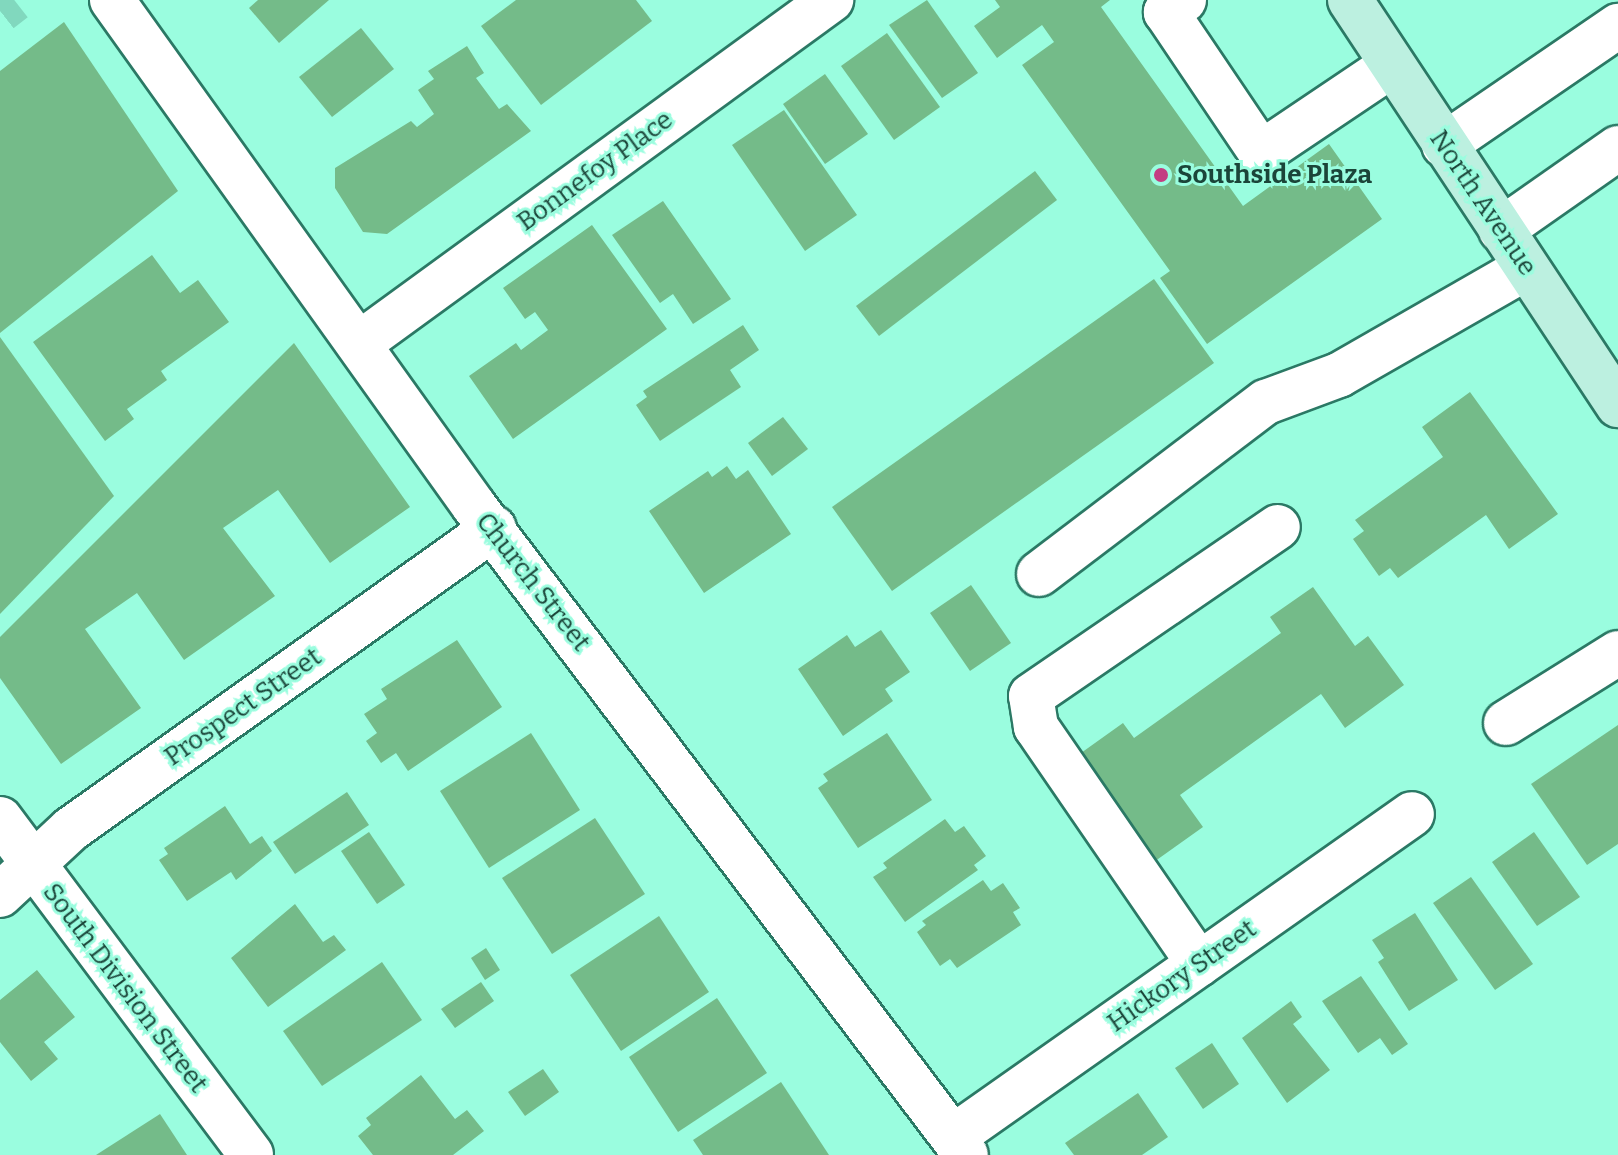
<!DOCTYPE html>
<style>
body{margin:0}
#map{position:relative;width:1618px;height:1155px;overflow:hidden;background:#9afddf;font-family:Bitter,serif}
div>[style]{position:absolute}
[style*='--x']{left:calc(var(--x)*1px);top:calc(var(--y)*1px);width:calc(var(--w)*1px);rotate:calc(var(--a)*1deg)}
.building>*{inset:0;background:#74bb89}
.minor-tunnel>*{height:44px;margin-top:-22px;transform-origin:0;background:repeating-linear-gradient(90deg,#81d8be 0 44px,transparent 0 66px)}
.roads{filter:drop-shadow(2px 0 #2b7965) drop-shadow(-2px 0 #2b7965) drop-shadow(0 2px #2b7965) drop-shadow(0 -2px #2b7965)}
.minor>*{height:44px;margin:-22px;padding:0 22px;transform-origin:22px;border-radius:22px;background:#fff}
.major>*{height:44px;margin:-22px;padding:0 22px;transform-origin:22px;border-radius:22px;background:#bcf0e0}
.dots>*{width:22px;height:22px;translate:-50% -50%;box-sizing:border-box;border:4px solid #9afddf;border-radius:50%}
span{translate:-50% -50%;white-space:nowrap;text-align:center;line-height:1.15;-webkit-text-stroke:6px #9afddf;paint-order:stroke}
.street-label{font-size:26px;color:#1b4539}
.poi-label{font-size:26px;color:#1b4539;font-weight:700}
.left{translate:0 -50%;text-align:left}
</style>
<div id="map">
<div class="building">
<i style="clip-path:polygon(258px 0,329px 0,279px 43px,249px 8px)"></i>
<i style="clip-path:polygon(516px 0,636px 0,652px 21px,541px 105px,481px 26px)"></i>
<i style="clip-path:polygon(927px 0,978px 73px,942px 98px,889px 25px)"></i>
<i style="clip-path:polygon(995px 0,1110px 0,1101px 7px,1243px 206px,1329px 144px,1382px 219px,1207px 344px,1160px 278px,1170px 271px,1022px 65px,1054px 42px,1042px 25px,997px 58px,974px 26px,1000px 7px)"></i>
<i style="clip-path:polygon(64px 22px,178px 191px,0 333px,0 71px)"></i>
<i style="clip-path:polygon(361px 28px,394px 69px,332px 117px,299px 77px)"></i>
<i style="clip-path:polygon(887px 33px,940px 107px,894px 140px,841px 66px)"></i>
<i style="clip-path:polygon(467px 46px,484px 73px,476px 78px,499px 109px,507px 104px,531px 131px,387px 234px,363px 232px,335px 188px,335px 168px,411px 121px,417px 127px,434px 114px,418px 90px,434px 79px,428px 71px)"></i>
<i style="clip-path:polygon(825px 74px,868px 134px,825px 164px,783px 104px)"></i>
<i style="clip-path:polygon(784px 110px,857px 215px,805px 251px,732px 145px)"></i>
<i style="clip-path:polygon(1035px 171px,1057px 200px,879px 336px,856px 306px)"></i>
<i style="clip-path:polygon(663px 201px,731px 299px,693px 324px,673px 294px,660px 303px,612px 235px)"></i>
<i style="clip-path:polygon(592px 225px,667px 329px,513px 439px,469px 376px,516px 343px,521px 350px,548px 330px,535px 312px,525px 319px,503px 288px)"></i>
<i style="clip-path:polygon(152px 255px,180px 293px,198px 280px,229px 322px,161px 371px,167px 380px,127px 409px,134px 419px,105px 441px,33px 342px)"></i>
<i style="clip-path:polygon(1154px 279px,1214px 363px,892px 591px,832px 507px)"></i>
<i style="clip-path:polygon(743px 325px,759px 350px,730px 370px,741px 387px,660px 441px,636px 405px,647px 397px,643px 391px)"></i>
<i style="clip-path:polygon(0 337px,114px 496px,0 614px)"></i>
<i style="clip-path:polygon(294px 343px,410px 507px,330px 563px,278px 490px,223px 528px,275px 596px,184px 660px,137px 593px,85px 629px,141px 708px,61px 764px,0 678px,0 637px)"></i>
<i style="clip-path:polygon(1470px 392px,1558px 514px,1509px 549px,1486px 515px,1398px 578px,1390px 568px,1379px 576px,1353px 539px,1364px 531px,1355px 520px,1443px 457px,1422px 427px)"></i>
<i style="clip-path:polygon(783px 417px,808px 449px,772px 476px,748px 443px)"></i>
<i style="clip-path:polygon(727px 466px,736px 479px,748px 470px,791px 534px,704px 593px,649px 511px,708px 471px,712px 477px)"></i>
<i style="clip-path:polygon(971px 585px,1011px 643px,970px 671px,930px 613px)"></i>
<i style="clip-path:polygon(1313px 587px,1355px 646px,1368px 636px,1404px 685px,1345px 728px,1321px 694px,1180px 795px,1203px 827px,1144px 869px,1112px 824px,1125px 814px,1081px 753px,1123px 723px,1134px 738px,1281px 633px,1270px 617px)"></i>
<i style="clip-path:polygon(881px 630px,910px 672px,885px 689px,893px 701px,843px 736px,798px 669px,847px 635px,855px 647px)"></i>
<i style="clip-path:polygon(457px 640px,502px 707px,408px 771px,396px 753px,381px 763px,366px 741px,377px 733px,364px 714px,387px 699px,381px 689px)"></i>
<i style="clip-path:polygon(1618px 725px,1618px 844px,1587px 865px,1531px 784px)"></i>
<i style="clip-path:polygon(531px 733px,580px 810px,489px 868px,440px 791px)"></i>
<i style="clip-path:polygon(887px 733px,932px 800px,858px 848px,818px 788px,828px 781px,823px 774px)"></i>
<i style="clip-path:polygon(347px 792px,369px 825px,295px 874px,273px 842px)"></i>
<i style="clip-path:polygon(225px 806px,250px 844px,262px 836px,272px 851px,236px 880px,231px 872px,187px 901px,159px 860px,168px 854px,164px 848px)"></i>
<i style="clip-path:polygon(595px 818px,645px 894px,552px 954px,502px 878px)"></i>
<i style="clip-path:polygon(945px 819px,955px 832px,964px 826px,986px 856px,974px 865px,978px 870px,905px 922px,873px 877px,887px 868px,883px 863px)"></i>
<i style="clip-path:polygon(369px 832px,405px 885px,377px 904px,341px 851px)"></i>
<i style="clip-path:polygon(1534px 832px,1580px 897px,1537px 926px,1492px 862px)"></i>
<i style="clip-path:polygon(1471px 877px,1533px 964px,1495px 990px,1433px 903px)"></i>
<i style="clip-path:polygon(983px 880px,991px 891px,1003px 883px,1020px 908px,1013px 912px,1021px 925px,957px 968px,950px 959px,940px 966px,917px 932px,926px 925px,922px 921px)"></i>
<i style="clip-path:polygon(295px 904px,323px 942px,334px 935px,346px 950px,268px 1007px,231px 958px)"></i>
<i style="clip-path:polygon(1415px 913px,1458px 980px,1409px 1011px,1378px 962px,1384px 958px,1372px 940px)"></i>
<i style="clip-path:polygon(659px 916px,709px 992px,621px 1051px,570px 975px)"></i>
<i style="clip-path:polygon(486px 948px,500px 970px,485px 980px,471px 958px)"></i>
<i style="clip-path:polygon(382px 962px,422px 1020px,322px 1086px,283px 1031px)"></i>
<i style="clip-path:polygon(37px 970px,75px 1017px,44px 1042px,58px 1059px,31px 1081px,0 1042px,0 1000px)"></i>
<i style="clip-path:polygon(1361px 976px,1408px 1044px,1392px 1055px,1380px 1038px,1358px 1053px,1322px 1001px)"></i>
<i style="clip-path:polygon(481px 982px,494px 1001px,455px 1028px,441px 1009px)"></i>
<i style="clip-path:polygon(717px 998px,767px 1073px,678px 1132px,629px 1057px)"></i>
<i style="clip-path:polygon(1291px 1001px,1302px 1017px,1293px 1024px,1330px 1070px,1287px 1103px,1242px 1038px)"></i>
<i style="clip-path:polygon(1212px 1043px,1239px 1084px,1203px 1109px,1175px 1068px)"></i>
<i style="clip-path:polygon(543px 1069px,559px 1092px,525px 1116px,508px 1092px)"></i>
<i style="clip-path:polygon(421px 1075px,455px 1119px,467px 1110px,484px 1131px,453px 1155px,373px 1155px,358px 1136px,371px 1125px,366px 1118px)"></i>
<i style="clip-path:polygon(781px 1082px,829px 1155px,703px 1155px,693px 1140px)"></i>
<i style="clip-path:polygon(1138px 1093px,1168px 1137px,1142px 1155px,1074px 1155px,1065px 1143px)"></i>
<i style="clip-path:polygon(160px 1114px,187px 1155px,96px 1155px)"></i>
</div>
<div class="minor-tunnel">
<i style="--x:0;--y:11;--w:18;--a:-38"></i>
</div>
<div class="roads">
<div class="minor">
<i style="--x:112;--y:0;--w:622;--a:54.42"></i>
<i style="--x:474;--y:506;--w:814;--a:52.83"></i>
<i style="--x:1184;--y:0;--w:22;--a:146"></i>
<i style="--x:1166;--y:12;--w:170;--a:56"></i>
<i style="--x:1261;--y:153;--w:158;--a:-33.9"></i>
<i style="--x:1444;--y:145;--w:211;--a:-34.4"></i>
<i style="--x:1501;--y:230;--w:143;--a:-35"></i>
<i style="--x:360;--y:343;--w:583;--a:-36.06"></i>
<i style="--x:1039;--y:574;--w:285;--a:-37.2"></i>
<i style="--x:1266;--y:402;--w:78;--a:-20.3"></i>
<i style="--x:1339;--y:375;--w:215;--a:-29.8"></i>
<i style="--x:1506;--y:723;--w:132;--a:-32"></i>
<i style="--x:0;--y:819;--w:419;--a:53.2"></i>
<i style="--x:0;--y:895;--w:97;--a:-42.9"></i>
<i style="--x:71;--y:829;--w:519;--a:-35.44"></i>
<i style="--x:1199;--y:964;--w:288;--a:-124.5"></i>
<i style="--x:1036;--y:727;--w:31;--a:-99"></i>
<i style="--x:1031;--y:696;--w:299;--a:-34.4"></i>
<i style="--x:953;--y:1137;--w:561;--a:-35.13"></i>
</div>
<div class="major">
<i style="--x:1350;--y:0;--w:486;--a:56.5"></i>
</div>
</div>
<div class="dots">
<i style="left:1161px;top:175px;background:#c33e82"></i>
</div>
<div class="street-label">
<span style="left:595px;top:171px;rotate:-36deg">Bonnefoy Place</span>
<span style="left:1483px;top:203px;rotate:56deg">North Avenue</span>
<span style="left:533px;top:582px;rotate:52deg">Church Street</span>
<span style="left:243px;top:707px;rotate:-35deg">Prospect Street</span>
<span style="left:1182px;top:976px;rotate:-35deg">Hickory Street</span>
<span style="left:125px;top:988px;rotate:53deg">South Division Street</span>
</div>
<div class="poi-label">
<span class="left" style="left:1177px;top:175px">Southside Plaza</span>
</div>
</div>
